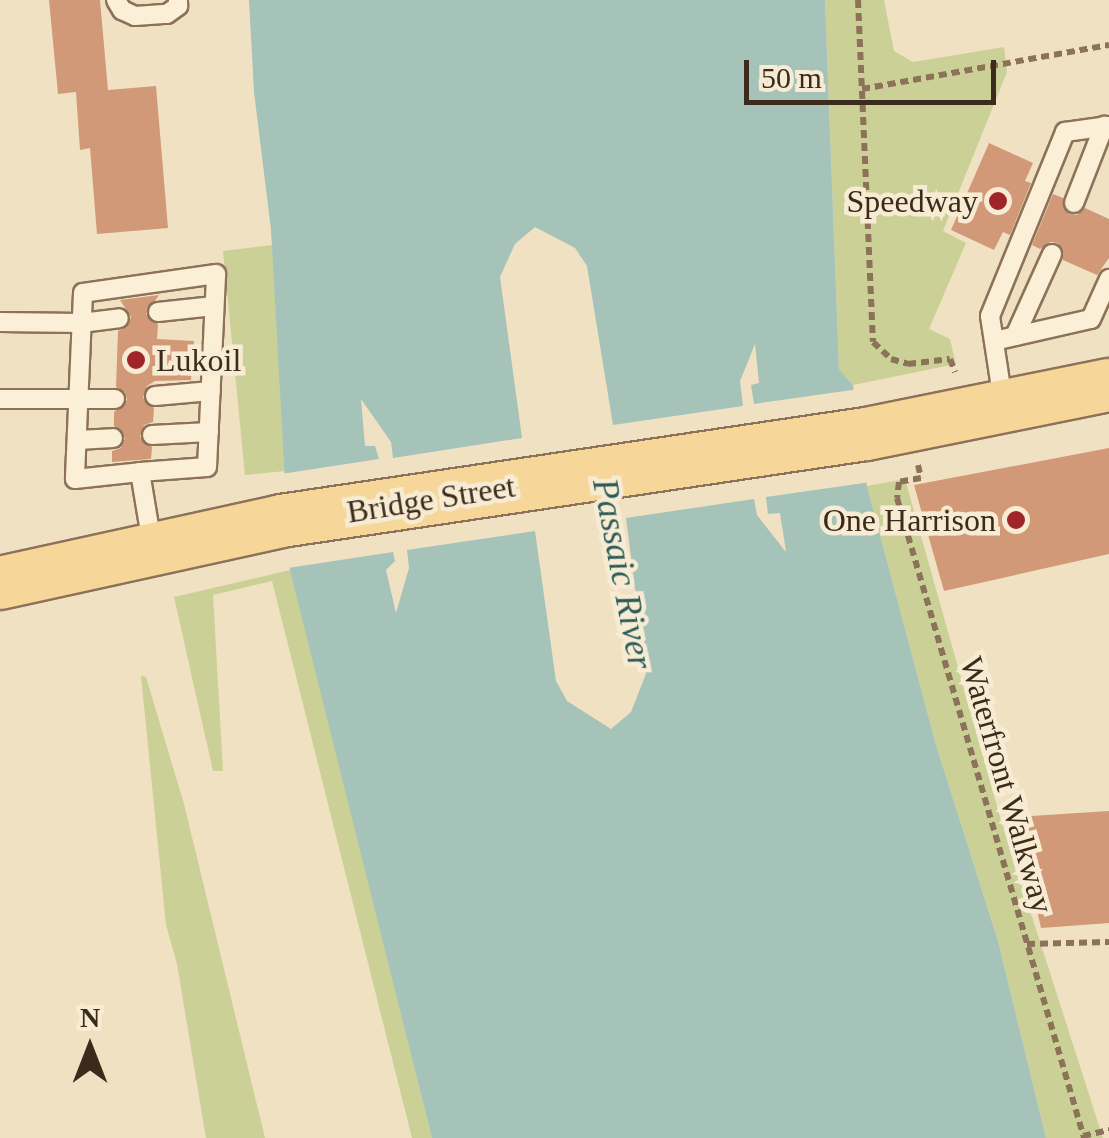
<!DOCTYPE html>
<style>
body{margin:0}
#map{position:relative;width:1109px;height:1138px;overflow:hidden;background:#f1e1c3;font-family:Georgia,serif}
div>[style]{position:absolute}
[style*='--x']{left:calc(var(--x)*1px);top:calc(var(--y)*1px);width:calc(var(--w)*1px);rotate:calc(var(--a)*1deg)}
.green>*{inset:0;background:#cbd096}
.water>*{inset:0;background:#a5c3b9}
.pier>*{inset:0;background:#f1e1c3}
.building>*{inset:0;background:#d19977}
.path>*{height:6px;margin-top:-3px;transform-origin:0;background:repeating-linear-gradient(90deg,#8c7258 0 8px,transparent 0 13px)}
.roads{filter:drop-shadow(2px 0 #8c7258) drop-shadow(-2px 0 #8c7258) drop-shadow(0 2px #8c7258) drop-shadow(0 -2px #8c7258)}
.service>*{height:18px;margin:-9px;padding:0 9px;transform-origin:9px;border-radius:9px;background:#fbefd7}
.primary>*{height:52px;margin:-26px;padding:0 26px;transform-origin:26px;border-radius:26px;background:#f6d699}
.dots>*{width:28px;height:28px;translate:-50% -50%;box-sizing:border-box;border:5px solid #f7ecd3;border-radius:50%}
span{translate:-50% -50%;white-space:nowrap;text-align:center;line-height:1.15;-webkit-text-stroke:9px #f7ecd3;paint-order:stroke}
.poi-label{font-size:32px;color:#3b2b1d}
.right{translate:-100% -50%;text-align:right}
.left{translate:0 -50%;text-align:left}
.street-label{font-size:32px;color:#3b2b1d}
.water-label{font-size:35px;color:#2c5c57;font-style:italic}
.north{position:absolute;left:40px;top:998px;width:100px;height:100px;-webkit-text-stroke:8px #f7ecd3;paint-order:stroke;rotate:0deg;font-size:28px;font-weight:700;line-height:40px;text-align:center;color:#3b2b1d}
.north::after{content:'';display:block;margin:auto;width:35px;height:45px;background:#3b2b1d;clip-path:polygon(50% 0,100% 100%,50% 72%,0 100%)}
.scale{position:absolute;left:744px;top:60px;width:252px;height:45px;box-sizing:border-box;border:5px solid #3b2b1d;border-top:0;padding-left:12px;font-size:30px;line-height:35px;white-space:nowrap;color:#3b2b1d;-webkit-text-stroke:8px #f7ecd3;paint-order:stroke}
</style>
<div id="map">
<div class="green">
<i style="clip-path:polygon(825px 0,884px 0,894px 51px,913px 62px,1004px 47px,1007px 72px,943px 231px,966px 243px,929px 329px,950px 339px,956px 364px,853px 385px,839px 369px)"></i>
<i style="clip-path:polygon(272px 245px,286px 471px,245px 475px,223px 251px)"></i>
<i style="clip-path:polygon(905px 479px,1001px 820px,1103px 1138px,1046px 1138px,998px 941px,936px 745px,867px 486px)"></i>
<i style="clip-path:polygon(290px 570px,303px 614px,432px 1138px,412px 1138px,272px 581px,213px 595px,223px 771px,213px 771px,174px 597px)"></i>
<i style="clip-path:polygon(141px 676px,146px 677px,184px 804px,265px 1138px,206px 1138px,177px 964px,166px 925px)"></i>
</div>
<div class="water">
<i style="clip-path:polygon(249px 0,825px 0,839px 369px,853px 385px,867px 486px,936px 745px,998px 941px,1046px 1138px,432px 1138px,290px 570px,271px 230px,254px 92px)"></i>
</div>
<div class="pier">
<i style="clip-path:polygon(535px 227px,575px 248px,587px 266px,613px 425px,743px 406px,740px 381px,755px 344px,759px 383px,751px 385px,754px 404px,859px 389px,871px 482px,766px 497px,768px 514px,780px 513px,786px 552px,757px 515px,754px 499px,626px 518px,646px 674px,631px 712px,611px 729px,567px 701px,556px 681px,535px 531px,407px 550px,409px 568px,396px 613px,386px 570px,395px 561px,393px 552px,288px 568px,281px 474px,379px 459px,375px 446px,365px 446px,361px 399px,391px 442px,393px 458px,522px 438px,500px 277px,515px 244px)"></i>
</div>
<div class="building">
<i style="clip-path:polygon(49px 0,100px 0,108px 90px,156px 86px,168px 228px,97px 234px,90px 148px,80px 150px,76px 92px,58px 94px)"></i>
<i style="clip-path:polygon(989px 143px,1033px 163px,1025px 181px,1031px 183px,1010px 235px,1003px 232px,994px 250px,951px 230px)"></i>
<i style="clip-path:polygon(1053px 194px,1063px 198px,1069px 214px,1077px 215px,1085px 208px,1109px 219px,1109px 258px,1097px 275px,1063px 260px,1058px 243px,1050px 242px,1040px 249px,1032px 245px)"></i>
<i style="clip-path:polygon(159px 295px,146px 314px,158px 324px,157px 339px,194px 341px,191px 380px,155px 381px,147px 386px,143px 398px,154px 408px,153px 422px,144px 425px,140px 437px,152px 447px,151px 459px,112px 462px,112px 451px,121px 448px,125px 438px,114px 426px,114px 412px,127px 400px,125px 392px,116px 387px,118px 331px,127px 327px,131px 317px,120px 300px)"></i>
<i style="clip-path:polygon(1109px 448px,1109px 554px,944px 591px,914px 485px)"></i>
<i style="clip-path:polygon(1109px 811px,1109px 923px,1041px 928px,1016px 817px)"></i>
</div>
<div class="path">
<i style="--x:858;--y:0;--w:342;--a:87.5"></i>
<i style="--x:873;--y:342;--w:25;--a:43"></i>
<i style="--x:891;--y:359;--w:18;--a:16"></i>
<i style="--x:908;--y:364;--w:42;--a:-6.8"></i>
<i style="--x:950;--y:359;--w:14;--a:69"></i>
<i style="--x:862;--y:89;--w:251;--a:-10.1"></i>
<i style="--x:918;--y:465;--w:13;--a:77"></i>
<i style="--x:921;--y:478;--w:22;--a:170"></i>
<i style="--x:899;--y:482;--w:16;--a:97"></i>
<i style="--x:897;--y:498;--w:667;--a:73.71"></i>
<i style="--x:1027;--y:944;--w:82;--a:-1.4"></i>
<i style="--x:1083;--y:1136;--w:27;--a:-13"></i>
</div>
<div class="roads">
<div class="service">
<i style="--x:116;--y:0;--w:12;--a:59"></i>
<i style="--x:122;--y:10;--w:14;--a:25"></i>
<i style="--x:135;--y:16;--w:32;--a:-4"></i>
<i style="--x:167;--y:14;--w:14;--a:-36"></i>
<i style="--x:178;--y:6;--w:6;--a:-90"></i>
<i style="--x:1074;--y:203;--w:83;--a:-68.7"></i>
<i style="--x:158;--y:312;--w:56;--a:-6.1"></i>
<i style="--x:0;--y:322;--w:81;--a:0.7"></i>
<i style="--x:81;--y:323;--w:38;--a:-7"></i>
<i style="--x:1015;--y:336;--w:90;--a:-65.7"></i>
<i style="--x:994;--y:341;--w:99;--a:-12.8"></i>
<i style="--x:1091;--y:319;--w:44;--a:-65.8"></i>
<i style="--x:155;--y:396;--w:56;--a:-5.1"></i>
<i style="--x:0;--y:399;--w:115;--a:0"></i>
<i style="--x:1003;--y:401;--w:86;--a:-98.7"></i>
<i style="--x:990;--y:316;--w:199;--a:-67.8"></i>
<i style="--x:1065;--y:132;--w:44;--a:-7.8"></i>
<i style="--x:152;--y:435;--w:57;--a:-3"></i>
<i style="--x:77;--y:440;--w:36;--a:-3"></i>
<i style="--x:140;--y:472;--w:67;--a:-4.3"></i>
<i style="--x:207;--y:467;--w:193;--a:-87.3"></i>
<i style="--x:216;--y:274;--w:134;--a:171.9"></i>
<i style="--x:83;--y:293;--w:186;--a:92.5"></i>
<i style="--x:75;--y:479;--w:65;--a:-6.1"></i>
<i style="--x:140;--y:472;--w:73;--a:80.5"></i>
</div>
<div class="primary">
<i style="--x:0;--y:583;--w:288;--a:-12.4"></i>
<i style="--x:281;--y:521;--w:591;--a:-8.46"></i>
<i style="--x:866;--y:434;--w:248;--a:-11.4"></i>
</div>
</div>
<div class="dots">
<i style="left:998px;top:201px;background:#9f252a"></i>
<i style="left:136px;top:360px;background:#9f252a"></i>
<i style="left:1016px;top:520px;background:#9f252a"></i>
</div>
<div class="poi-label">
<span class="right" style="left:978px;top:201px">Speedway</span>
<span class="left" style="left:156px;top:360px">Lukoil</span>
<span class="right" style="left:996px;top:520px">One Harrison</span>
</div>
<div class="street-label">
<span style="left:431px;top:499px;rotate:-9deg">Bridge Street</span>
<span style="left:1007px;top:785px;rotate:74deg">Waterfront Walkway</span>
</div>
<div class="water-label">
<span style="left:622px;top:574px;rotate:79deg">Passaic River</span>
</div>
<div class="north">N</div>
<div class="scale">50 m</div>
</div>
